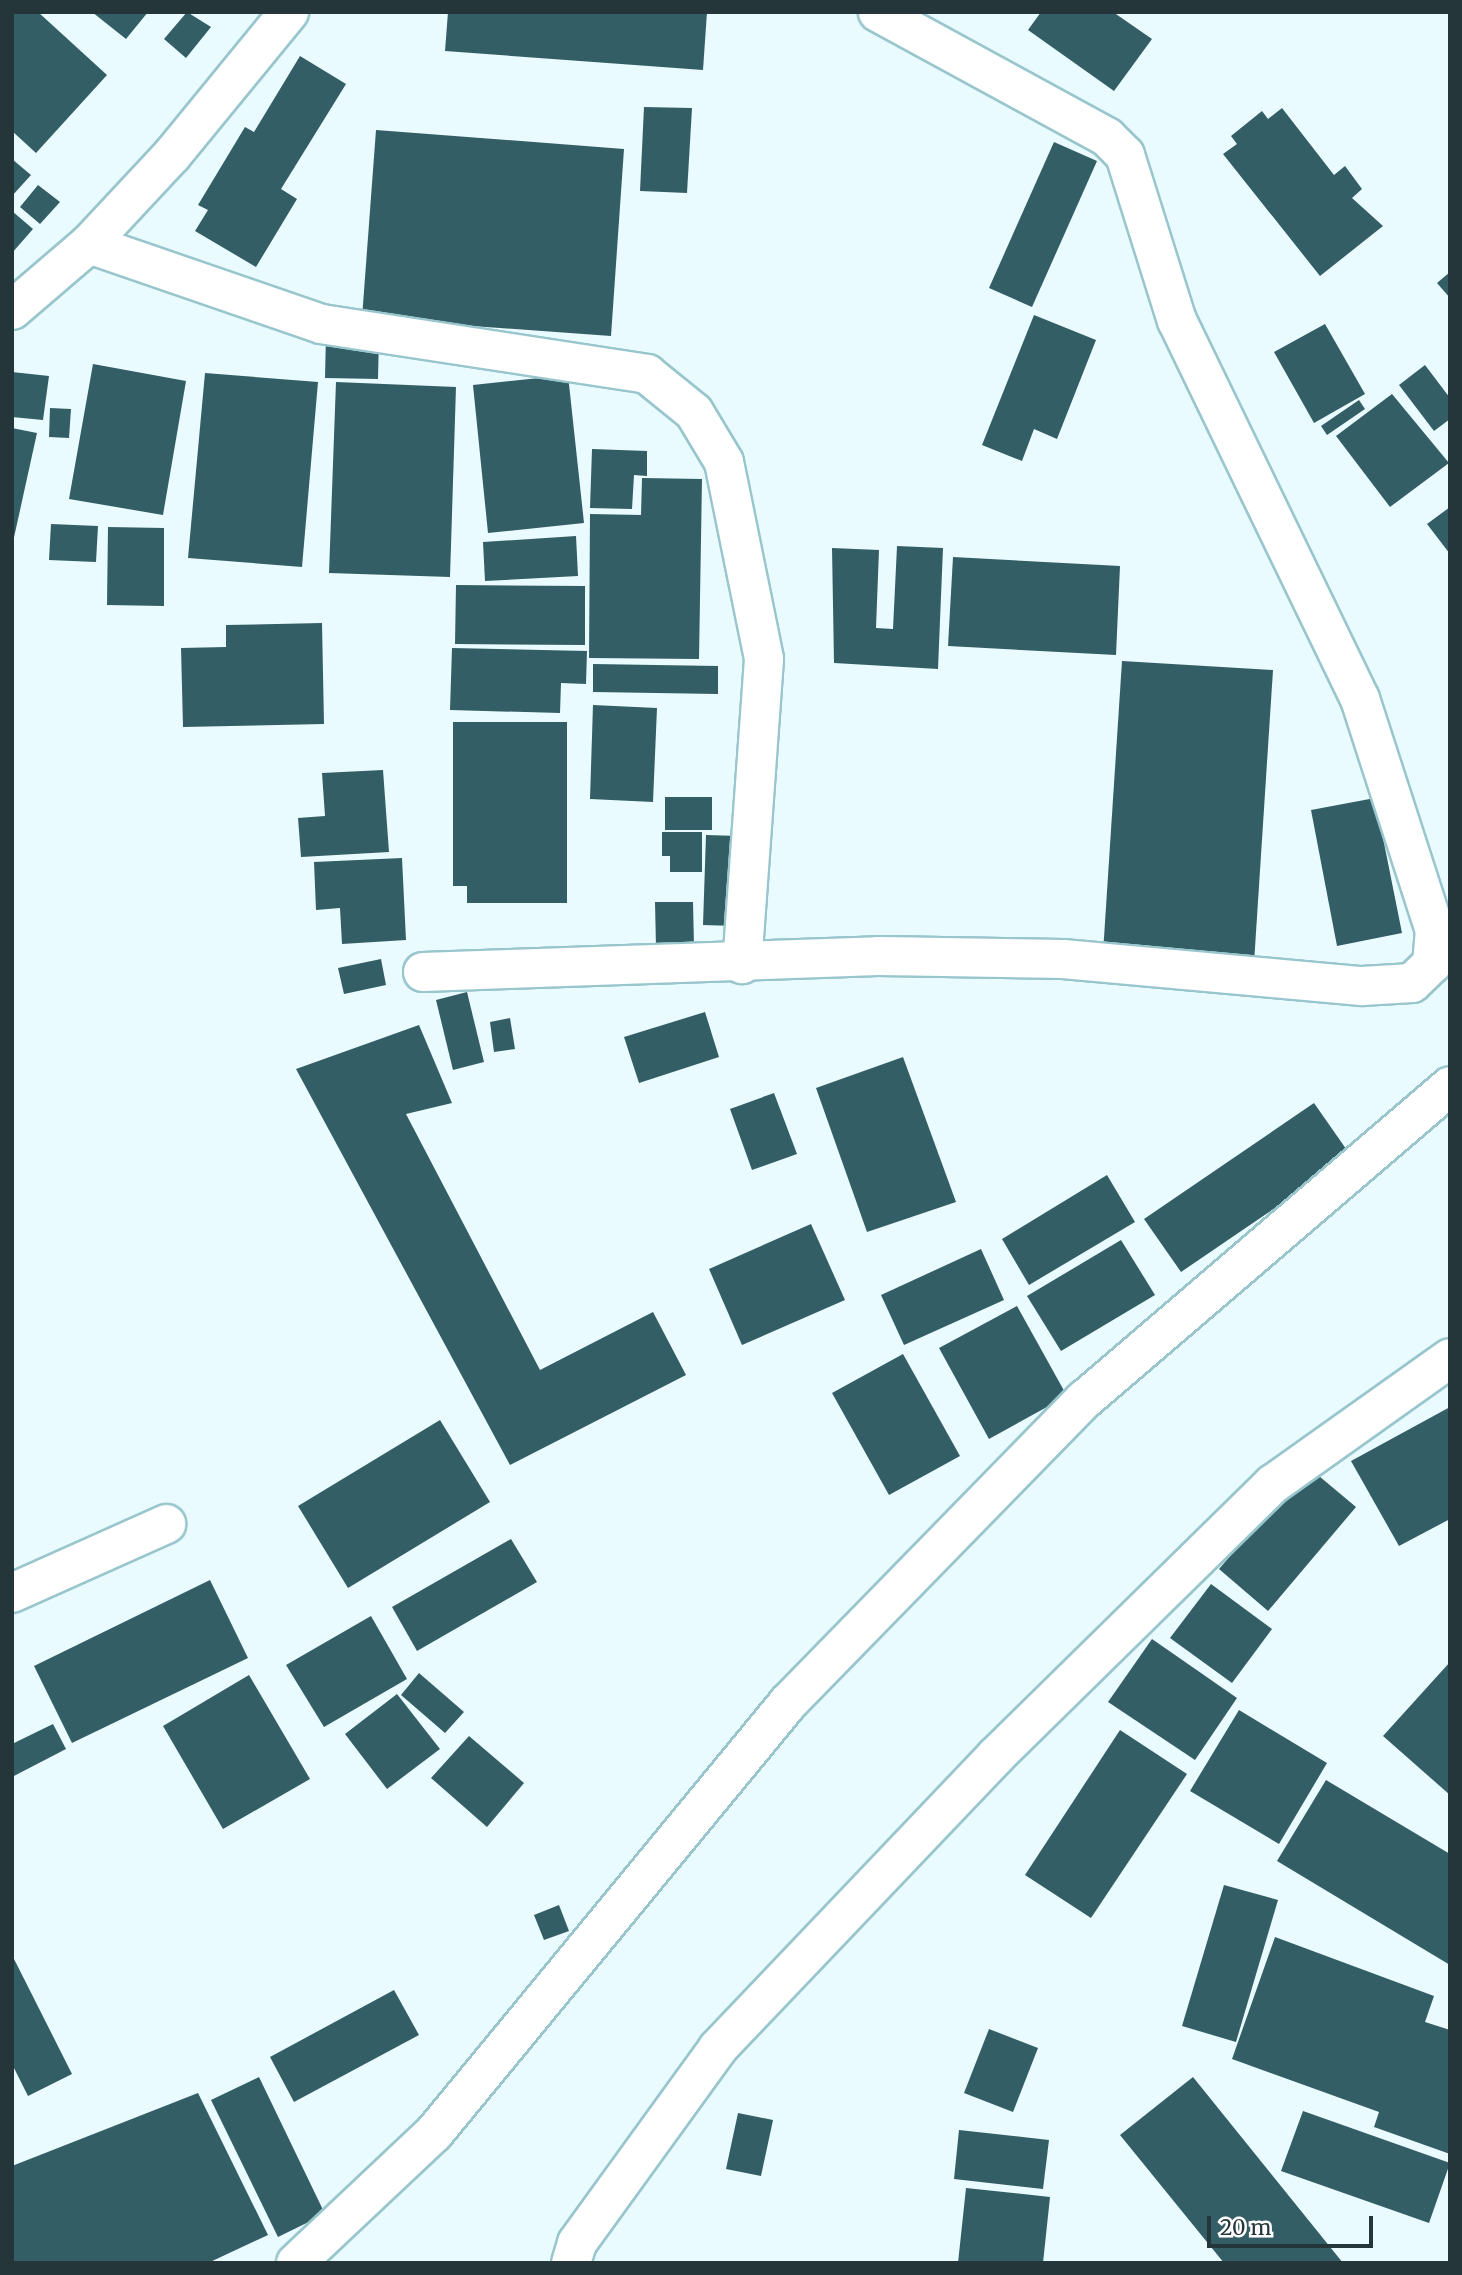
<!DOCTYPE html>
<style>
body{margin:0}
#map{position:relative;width:1462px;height:2275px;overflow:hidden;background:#e9fbfe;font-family:Merriweather,serif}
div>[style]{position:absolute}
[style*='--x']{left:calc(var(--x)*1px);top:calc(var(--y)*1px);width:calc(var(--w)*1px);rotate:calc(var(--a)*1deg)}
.building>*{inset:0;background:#345e65}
.roads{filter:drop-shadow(2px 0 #99c6cd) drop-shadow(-2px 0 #99c6cd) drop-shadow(0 2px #99c6cd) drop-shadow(0 -2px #99c6cd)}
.minor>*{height:38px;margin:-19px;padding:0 19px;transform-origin:19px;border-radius:19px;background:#fff}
span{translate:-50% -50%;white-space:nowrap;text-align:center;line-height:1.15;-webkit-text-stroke:7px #fff;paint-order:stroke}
.frame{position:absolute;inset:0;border:14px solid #243639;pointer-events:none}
.scale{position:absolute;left:1207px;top:2216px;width:166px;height:32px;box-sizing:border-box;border:4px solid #243639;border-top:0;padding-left:9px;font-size:21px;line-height:24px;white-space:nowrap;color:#243639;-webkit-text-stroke:5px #fff;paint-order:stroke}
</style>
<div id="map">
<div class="building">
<i style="clip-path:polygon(12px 12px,38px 12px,107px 75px,36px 153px,12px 131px)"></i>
<i style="clip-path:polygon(92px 12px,148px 12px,126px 39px)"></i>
<i style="clip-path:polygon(187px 12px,211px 27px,186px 58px,164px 39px)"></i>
<i style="clip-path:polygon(448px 12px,707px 12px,703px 70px,445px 51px)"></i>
<i style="clip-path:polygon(1041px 12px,1113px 12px,1152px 39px,1114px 91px,1028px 30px)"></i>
<i style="clip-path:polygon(300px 56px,346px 84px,281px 189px,297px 199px,256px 267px,195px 231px,208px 210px,198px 205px,245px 127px,254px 132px)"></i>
<i style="clip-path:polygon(644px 107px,692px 108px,687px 193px,640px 191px)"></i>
<i style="clip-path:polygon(1282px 108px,1334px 175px,1345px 166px,1362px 189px,1352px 198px,1383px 226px,1320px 276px,1223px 154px,1237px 144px,1231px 136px,1262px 111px,1268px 119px)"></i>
<i style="clip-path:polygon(376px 130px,624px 149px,611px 336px,362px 318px)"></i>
<i style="clip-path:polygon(1054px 142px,1097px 161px,1032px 307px,989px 288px)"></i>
<i style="clip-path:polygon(12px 159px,31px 175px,12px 196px)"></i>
<i style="clip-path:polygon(38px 185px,60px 202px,40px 224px,20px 207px)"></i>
<i style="clip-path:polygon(12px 211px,33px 229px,12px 253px)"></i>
<i style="clip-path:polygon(1450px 272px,1450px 298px,1437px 283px)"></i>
<i style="clip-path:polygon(1034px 315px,1096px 340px,1057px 439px,1034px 429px,1022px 461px,982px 445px)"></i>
<i style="clip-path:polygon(1325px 324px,1365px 394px,1314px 423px,1274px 352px)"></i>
<i style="clip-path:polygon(326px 335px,379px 336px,378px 379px,325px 378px)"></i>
<i style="clip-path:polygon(93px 364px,186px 381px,163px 515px,69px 499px)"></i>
<i style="clip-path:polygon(1425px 365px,1450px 398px,1450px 419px,1434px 431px,1399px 385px)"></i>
<i style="clip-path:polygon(12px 372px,49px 376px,43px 420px,12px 417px)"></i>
<i style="clip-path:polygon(205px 373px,318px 382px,302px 567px,188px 558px)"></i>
<i style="clip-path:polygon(568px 375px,584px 523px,488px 533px,473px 385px)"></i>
<i style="clip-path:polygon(336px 382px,456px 387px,450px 577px,329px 573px)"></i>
<i style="clip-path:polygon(1392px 394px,1449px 463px,1390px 507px,1336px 436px)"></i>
<i style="clip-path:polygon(1359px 400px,1365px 409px,1327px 435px,1321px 426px)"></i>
<i style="clip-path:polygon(50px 408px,71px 409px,69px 438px,49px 437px)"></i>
<i style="clip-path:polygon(12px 428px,37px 433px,13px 542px,12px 542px)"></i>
<i style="clip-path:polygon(592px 449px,647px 451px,647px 476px,634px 475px,632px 509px,590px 508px)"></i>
<i style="clip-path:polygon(642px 478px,702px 479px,699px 659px,589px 658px,590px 514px,641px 515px)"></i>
<i style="clip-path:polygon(1450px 507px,1450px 554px,1427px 524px)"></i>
<i style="clip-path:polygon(51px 524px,98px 526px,96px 562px,49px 560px)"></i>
<i style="clip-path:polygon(108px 527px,164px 528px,164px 606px,107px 605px)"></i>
<i style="clip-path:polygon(576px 536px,578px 576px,485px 581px,483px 542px)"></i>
<i style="clip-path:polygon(897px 546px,943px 548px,938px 669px,834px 663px,832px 548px,879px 550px,876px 628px,893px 629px)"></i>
<i style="clip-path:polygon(953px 557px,1120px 566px,1116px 655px,948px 646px)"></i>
<i style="clip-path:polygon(456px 585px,585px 586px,585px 645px,455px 644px)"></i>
<i style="clip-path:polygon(322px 623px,324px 724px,183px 727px,181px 648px,226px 647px,226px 625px)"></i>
<i style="clip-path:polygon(452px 648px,587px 651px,586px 684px,561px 683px,560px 713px,450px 710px)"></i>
<i style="clip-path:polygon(1122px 661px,1273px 670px,1254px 963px,1103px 953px)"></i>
<i style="clip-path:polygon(593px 664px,718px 666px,718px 694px,593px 692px)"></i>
<i style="clip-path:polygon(593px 705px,657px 708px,653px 802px,590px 799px)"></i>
<i style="clip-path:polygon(453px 722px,567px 722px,567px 903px,467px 903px,467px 886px,453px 886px)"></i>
<i style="clip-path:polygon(383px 770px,389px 852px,301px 857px,298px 818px,325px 816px,322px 773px)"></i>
<i style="clip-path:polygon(665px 797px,712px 797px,712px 830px,665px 830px)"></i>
<i style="clip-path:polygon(1375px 798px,1402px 933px,1337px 946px,1311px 810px)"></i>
<i style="clip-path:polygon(662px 832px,702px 832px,702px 872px,670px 872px,670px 856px,662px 856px)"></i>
<i style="clip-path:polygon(706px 835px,739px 836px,735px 926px,703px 925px)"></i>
<i style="clip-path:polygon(402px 858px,406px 940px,342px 944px,340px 908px,316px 910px,314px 862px)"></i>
<i style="clip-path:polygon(655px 902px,693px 902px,694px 946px,656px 947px)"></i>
<i style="clip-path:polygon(381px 959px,386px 985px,344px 994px,338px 968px)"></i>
<i style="clip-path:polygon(467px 992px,484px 1062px,453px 1070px,436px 1000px)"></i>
<i style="clip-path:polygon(705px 1012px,719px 1057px,639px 1083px,624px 1037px)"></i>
<i style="clip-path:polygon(510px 1018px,515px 1049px,494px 1052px,490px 1022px)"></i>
<i style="clip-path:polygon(419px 1025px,452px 1103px,406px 1114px,540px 1370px,653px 1312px,686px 1375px,510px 1465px,296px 1069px)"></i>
<i style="clip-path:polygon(903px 1057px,956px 1202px,867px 1232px,816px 1088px)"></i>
<i style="clip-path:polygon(774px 1093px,797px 1154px,752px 1170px,730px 1109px)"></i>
<i style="clip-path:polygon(1314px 1103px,1351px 1156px,1181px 1272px,1144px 1219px)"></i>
<i style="clip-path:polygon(1107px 1175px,1135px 1222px,1029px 1285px,1002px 1239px)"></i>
<i style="clip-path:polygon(811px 1224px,845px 1300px,742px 1345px,709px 1269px)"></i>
<i style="clip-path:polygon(1121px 1240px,1155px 1295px,1061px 1351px,1027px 1296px)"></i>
<i style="clip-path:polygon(981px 1249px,1004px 1300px,904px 1345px,881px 1295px)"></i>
<i style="clip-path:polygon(1017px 1306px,1067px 1396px,989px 1439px,939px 1348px)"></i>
<i style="clip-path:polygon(903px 1354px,960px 1456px,889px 1495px,832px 1393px)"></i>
<i style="clip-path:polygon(1450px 1407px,1450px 1519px,1399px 1546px,1351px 1461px)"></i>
<i style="clip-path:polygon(440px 1420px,490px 1502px,348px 1588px,298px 1506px)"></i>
<i style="clip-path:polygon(1307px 1466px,1356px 1507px,1268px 1611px,1219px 1569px)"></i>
<i style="clip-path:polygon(511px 1539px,537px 1582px,417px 1651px,392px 1607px)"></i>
<i style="clip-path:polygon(210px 1580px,248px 1658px,72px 1743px,34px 1666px)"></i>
<i style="clip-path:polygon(1211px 1584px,1272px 1629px,1232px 1683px,1170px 1638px)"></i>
<i style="clip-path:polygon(371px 1616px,407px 1679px,324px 1727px,286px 1665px)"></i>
<i style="clip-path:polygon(1152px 1639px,1237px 1698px,1195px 1760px,1108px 1702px)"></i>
<i style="clip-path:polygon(1450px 1662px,1450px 1795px,1383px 1736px)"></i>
<i style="clip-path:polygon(419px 1673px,464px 1712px,445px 1733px,401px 1695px)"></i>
<i style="clip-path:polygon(249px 1675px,310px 1779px,223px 1829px,163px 1726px)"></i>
<i style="clip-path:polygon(397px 1694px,440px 1749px,387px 1789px,345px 1734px)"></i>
<i style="clip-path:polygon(1239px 1710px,1327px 1763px,1279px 1844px,1190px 1791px)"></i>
<i style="clip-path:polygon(53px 1724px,66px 1749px,12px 1777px,12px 1744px)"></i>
<i style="clip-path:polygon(1120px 1730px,1187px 1774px,1091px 1918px,1025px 1875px)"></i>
<i style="clip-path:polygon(469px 1736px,524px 1783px,487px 1827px,431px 1778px)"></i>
<i style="clip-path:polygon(1326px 1780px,1450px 1854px,1450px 1965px,1277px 1861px)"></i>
<i style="clip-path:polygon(1224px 1885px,1278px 1900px,1236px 2042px,1182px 2026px)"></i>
<i style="clip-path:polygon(559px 1905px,569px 1931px,544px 1940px,534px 1915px)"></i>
<i style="clip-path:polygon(1275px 1937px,1434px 1996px,1425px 2022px,1450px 2030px,1450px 2154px,1374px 2127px,1379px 2112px,1232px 2059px)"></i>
<i style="clip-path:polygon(12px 1955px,72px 2074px,28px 2096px,12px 2064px)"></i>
<i style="clip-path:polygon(394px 1990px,419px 2035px,294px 2102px,270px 2057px)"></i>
<i style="clip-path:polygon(989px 2029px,1038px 2048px,1013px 2112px,964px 2093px)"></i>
<i style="clip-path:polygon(259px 2077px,325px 2214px,278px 2237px,211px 2100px)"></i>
<i style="clip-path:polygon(1193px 2077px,1343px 2263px,1224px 2263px,1120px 2135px)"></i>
<i style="clip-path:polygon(198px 2093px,268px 2235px,208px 2263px,12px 2263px,12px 2166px)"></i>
<i style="clip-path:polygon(1303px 2111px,1450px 2163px,1429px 2223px,1281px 2171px)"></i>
<i style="clip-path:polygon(738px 2113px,773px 2120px,761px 2176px,726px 2169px)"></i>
<i style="clip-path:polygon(959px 2130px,1049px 2140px,1043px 2189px,954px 2179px)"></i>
<i style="clip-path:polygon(966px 2188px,1050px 2197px,1043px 2263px,958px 2263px)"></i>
</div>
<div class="roads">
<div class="minor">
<i style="--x:89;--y:244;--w:245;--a:19"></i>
<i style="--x:321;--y:324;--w:330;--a:8.7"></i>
<i style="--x:647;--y:374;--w:60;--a:39"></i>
<i style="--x:694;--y:412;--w:58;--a:59"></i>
<i style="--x:724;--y:462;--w:201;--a:78.5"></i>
<i style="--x:764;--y:659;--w:306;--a:94.1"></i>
<i style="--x:12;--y:310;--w:101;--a:-40.6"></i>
<i style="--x:89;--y:244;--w:122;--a:-47"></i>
<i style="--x:172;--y:155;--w:185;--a:-50.7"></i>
<i style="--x:423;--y:972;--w:455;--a:-2"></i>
<i style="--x:878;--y:956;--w:185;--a:0.9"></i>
<i style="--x:1063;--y:959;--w:300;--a:5.2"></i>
<i style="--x:1362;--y:986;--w:50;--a:-3.4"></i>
<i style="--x:1412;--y:983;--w:28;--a:-44"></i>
<i style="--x:1432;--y:964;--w:33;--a:-85"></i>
<i style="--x:1435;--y:931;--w:244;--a:-107.9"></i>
<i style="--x:1360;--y:699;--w:420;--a:-115.8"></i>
<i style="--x:1177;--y:321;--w:174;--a:-107.4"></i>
<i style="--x:1125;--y:155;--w:25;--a:-135"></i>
<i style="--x:1107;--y:137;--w:261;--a:-151.4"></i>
<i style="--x:12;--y:1593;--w:169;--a:-24.1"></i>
<i style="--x:296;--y:2263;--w:190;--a:-43.3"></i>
<i style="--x:434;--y:2133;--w:557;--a:-50.54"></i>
<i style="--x:788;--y:1703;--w:424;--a:-45.7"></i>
<i style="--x:1084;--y:1400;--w:482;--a:-40.6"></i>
<i style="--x:571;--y:2263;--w:21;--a:-73"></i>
<i style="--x:577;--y:2243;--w:241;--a:-54.1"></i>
<i style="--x:718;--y:2048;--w:403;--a:-46.4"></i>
<i style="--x:996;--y:1756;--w:388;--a:-44.5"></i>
<i style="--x:1273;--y:1484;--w:217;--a:-35.4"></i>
</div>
</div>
<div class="frame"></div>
<div class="scale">20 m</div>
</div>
